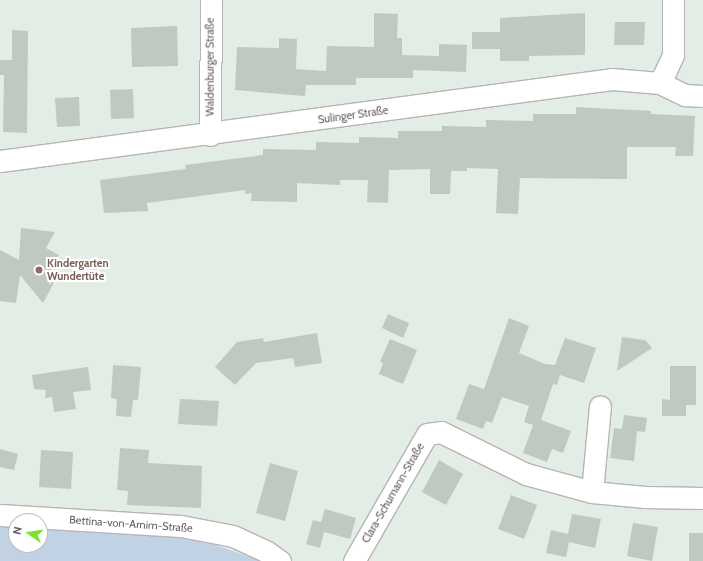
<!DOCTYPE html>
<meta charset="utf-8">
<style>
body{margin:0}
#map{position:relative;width:703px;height:561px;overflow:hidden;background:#e2ede5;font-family:Cabin,sans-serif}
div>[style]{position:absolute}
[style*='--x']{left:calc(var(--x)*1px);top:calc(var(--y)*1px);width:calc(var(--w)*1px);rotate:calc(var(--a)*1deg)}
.green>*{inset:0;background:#c0d2e3}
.building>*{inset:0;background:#bfc8c1}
.roads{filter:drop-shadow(1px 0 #b9b3b8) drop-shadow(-1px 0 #b9b3b8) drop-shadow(0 1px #b9b3b8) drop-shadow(0 -1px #b9b3b8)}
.street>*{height:21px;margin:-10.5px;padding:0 10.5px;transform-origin:10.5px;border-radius:10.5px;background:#fff}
.dots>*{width:11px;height:11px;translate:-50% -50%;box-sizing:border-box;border:2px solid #fff;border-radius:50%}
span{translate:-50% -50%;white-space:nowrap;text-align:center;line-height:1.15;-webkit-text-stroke:4px #fff;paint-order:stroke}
.street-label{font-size:11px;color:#625b62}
.education-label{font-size:11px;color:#785e54;font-weight:700}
.left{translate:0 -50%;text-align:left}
.north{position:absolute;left:8px;top:513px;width:40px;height:40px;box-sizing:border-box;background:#fff;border:1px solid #c0bdc0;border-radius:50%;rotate:283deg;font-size:11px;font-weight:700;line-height:16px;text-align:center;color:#625b62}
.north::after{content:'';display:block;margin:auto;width:14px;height:18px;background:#7ee035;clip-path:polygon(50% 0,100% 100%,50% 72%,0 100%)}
</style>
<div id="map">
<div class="green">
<i style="clip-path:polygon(0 526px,16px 527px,16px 545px,40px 545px,40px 528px,174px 537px,216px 545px,260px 561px,0 561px)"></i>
</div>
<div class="building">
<i style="clip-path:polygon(374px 13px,398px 14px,397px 38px,402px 38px,402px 55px,439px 56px,439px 44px,467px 45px,466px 72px,413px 70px,413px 78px,356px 78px,356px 85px,306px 85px,305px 96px,235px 90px,237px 47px,279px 48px,279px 38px,297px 39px,296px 69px,326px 71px,327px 46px,374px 47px)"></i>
<i style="clip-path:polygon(585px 13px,585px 55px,529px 56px,529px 61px,500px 61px,500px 49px,472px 49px,472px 32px,500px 32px,500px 18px)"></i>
<i style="clip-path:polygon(615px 22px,645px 22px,644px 45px,614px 45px)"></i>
<i style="clip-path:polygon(177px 26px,178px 66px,132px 67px,131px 28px)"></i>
<i style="clip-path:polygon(12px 30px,28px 31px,27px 133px,3px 132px,4px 75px,0 75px,0 60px,12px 60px)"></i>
<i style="clip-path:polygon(133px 89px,134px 118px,111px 119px,110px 90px)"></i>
<i style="clip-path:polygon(79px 97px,80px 126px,57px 127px,55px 98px)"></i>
<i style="clip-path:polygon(576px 107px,651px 111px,651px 114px,695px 116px,693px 156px,675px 156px,676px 147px,627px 147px,627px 179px,520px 178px,518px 214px,496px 213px,498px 169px,467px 168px,467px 171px,451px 171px,450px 194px,430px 194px,430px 169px,389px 170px,388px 203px,367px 202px,368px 180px,340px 180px,340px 185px,297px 183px,297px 202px,251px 201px,252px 193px,245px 194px,245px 190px,147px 203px,148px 211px,104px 213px,100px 180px,186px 169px,185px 165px,263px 155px,263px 149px,316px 150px,316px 142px,359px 143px,359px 137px,398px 138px,398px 131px,442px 131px,442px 126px,486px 127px,486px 120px,533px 121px,533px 114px,576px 114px)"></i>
<i style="clip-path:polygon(21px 228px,55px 232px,46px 248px,59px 255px,50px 273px,57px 277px,43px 303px,20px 275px,16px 303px,0 301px,0 250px,19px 260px)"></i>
<i style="clip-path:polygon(388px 314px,409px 323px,403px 338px,382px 328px)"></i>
<i style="clip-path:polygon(509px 318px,529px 326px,519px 353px,545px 364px,555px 365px,565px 338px,596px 348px,584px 383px,560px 375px,557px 385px,553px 384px,541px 420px,571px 431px,563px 453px,552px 449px,547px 462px,523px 453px,533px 425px,524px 422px,529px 406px,502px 397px,492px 423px,486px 421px,483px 429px,456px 419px,469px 384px,484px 389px)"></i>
<i style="clip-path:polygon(317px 333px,322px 363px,295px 367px,293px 358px,256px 363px,235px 385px,215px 367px,237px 342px,263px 338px,264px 342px)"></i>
<i style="clip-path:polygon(622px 337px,645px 340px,652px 348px,617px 371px)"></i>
<i style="clip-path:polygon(390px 339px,417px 350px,403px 384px,379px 374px,383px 363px,380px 362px)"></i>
<i style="clip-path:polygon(113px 365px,141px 367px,138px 400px,133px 400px,131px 417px,116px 416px,117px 399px,111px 398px)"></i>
<i style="clip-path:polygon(670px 366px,696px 366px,696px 405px,686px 405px,686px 416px,662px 416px,662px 399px,670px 400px)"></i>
<i style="clip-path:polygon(88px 367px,91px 390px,73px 392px,76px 409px,54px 412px,52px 397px,45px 398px,46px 390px,34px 389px,32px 375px)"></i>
<i style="clip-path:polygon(180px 399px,219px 401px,217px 426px,178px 424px)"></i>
<i style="clip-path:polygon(624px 415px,647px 418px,645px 432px,637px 431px,634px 461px,610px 458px,614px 428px,622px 429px)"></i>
<i style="clip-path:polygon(120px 448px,149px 450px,148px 463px,202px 466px,201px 508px,127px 505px,128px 491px,117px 490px)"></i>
<i style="clip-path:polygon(0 449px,18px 454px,14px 470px,0 467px)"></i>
<i style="clip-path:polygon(41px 450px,73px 452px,71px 489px,39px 487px)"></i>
<i style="clip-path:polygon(439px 460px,463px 474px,446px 505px,422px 492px)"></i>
<i style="clip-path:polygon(270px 463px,298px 471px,285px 521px,256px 513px)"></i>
<i style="clip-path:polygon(511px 495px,537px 505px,524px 539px,498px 529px)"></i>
<i style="clip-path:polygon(325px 509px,356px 518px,350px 539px,324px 532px,320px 548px,306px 544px,313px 520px,321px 522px)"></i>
<i style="clip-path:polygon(572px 514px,601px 519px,595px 548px,569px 542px,566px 557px,546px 553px,551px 530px,568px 534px)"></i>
<i style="clip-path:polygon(633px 523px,658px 527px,652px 561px,627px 556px)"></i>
<i style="clip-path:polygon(689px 533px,703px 533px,703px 561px,689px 561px)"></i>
</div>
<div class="roads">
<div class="street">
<i style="--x:660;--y:83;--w:31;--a:-65"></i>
<i style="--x:673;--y:55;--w:55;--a:-90"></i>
<i style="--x:210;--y:135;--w:135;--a:-89.6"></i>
<i style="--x:0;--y:161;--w:617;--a:-7.63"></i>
<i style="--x:612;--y:79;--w:48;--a:4.8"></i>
<i style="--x:660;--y:83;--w:28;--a:26"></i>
<i style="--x:685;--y:95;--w:18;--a:3"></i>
<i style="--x:592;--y:492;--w:86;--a:-84.7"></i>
<i style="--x:0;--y:515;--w:181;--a:3.5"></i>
<i style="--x:181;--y:526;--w:53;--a:10.9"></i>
<i style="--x:233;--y:536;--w:38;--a:25"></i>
<i style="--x:267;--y:552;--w:16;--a:35"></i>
<i style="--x:354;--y:561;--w:146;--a:-60.1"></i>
<i style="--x:427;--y:434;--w:14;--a:-8"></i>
<i style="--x:441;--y:432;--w:95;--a:26.3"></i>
<i style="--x:526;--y:474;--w:68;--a:15.3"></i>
<i style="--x:592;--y:492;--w:53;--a:5.4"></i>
<i style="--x:645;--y:497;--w:58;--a:1"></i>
</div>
</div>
<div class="dots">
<i style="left:39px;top:270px;background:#8d6e63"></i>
</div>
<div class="street-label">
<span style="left:210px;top:67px;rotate:-90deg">Waldenburger Straße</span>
<span style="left:353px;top:115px;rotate:-8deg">Sulinger Straße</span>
<span style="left:393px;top:493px;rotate:-60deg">Clara-Schumann-Straße</span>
<span style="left:131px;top:524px;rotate:4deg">Bettina-von-Arnim-Straße</span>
</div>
<div class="education-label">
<span class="left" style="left:47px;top:270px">Kindergarten<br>Wundertüte</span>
</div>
<div class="north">N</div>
</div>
